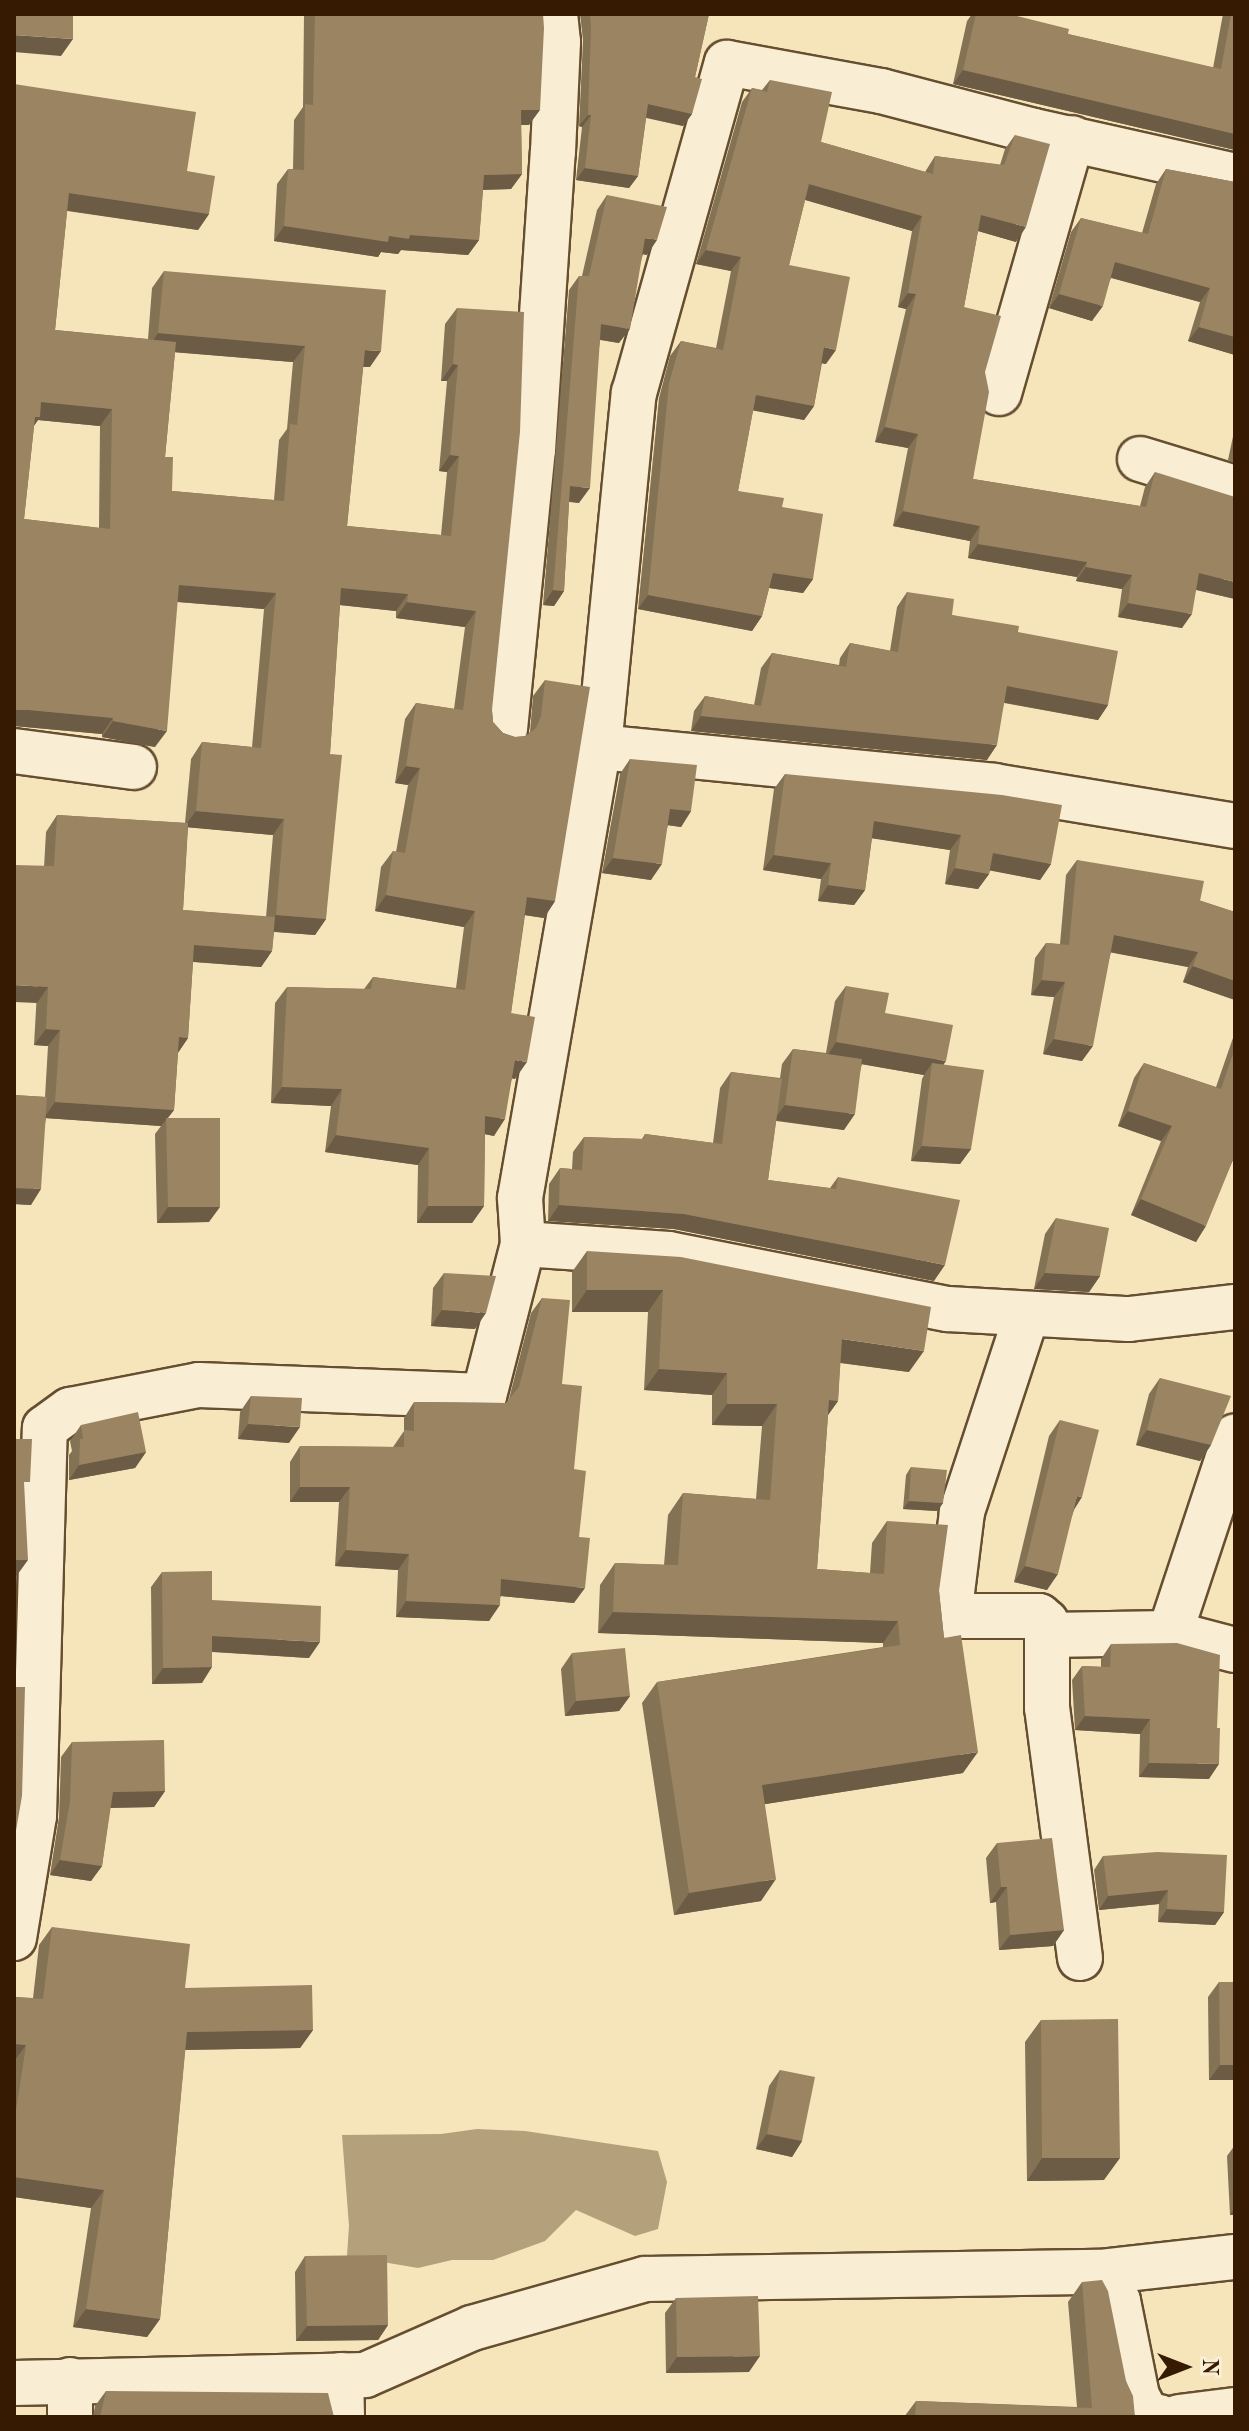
<!DOCTYPE html>
<style>
body{margin:0}
#map{position:relative;width:1249px;height:2431px;overflow:hidden;background:#f6e5bb;font-family:"Old Standard TT",serif}
div>[style]{position:absolute}
[style*='--x']{left:calc(var(--x)*1px);top:calc(var(--y)*1px);width:calc(var(--w)*1px);rotate:calc(var(--a)*1deg)}
.water>*{inset:0;background:#b5a07c}
.roads{filter:drop-shadow(2px 0 #664e30) drop-shadow(-2px 0 #664e30) drop-shadow(0 2px #664e30) drop-shadow(0 -2px #664e30)}
.minor>*{height:44px;margin:-22px;padding:0 22px;transform-origin:22px;border-radius:22px;background:#f9eed3}
.wall>*{inset:0;background:#847254}
.shaded-wall>*{inset:0;background:#6c5c45}
.building>*{inset:0;background:#9a8462}
span{translate:-50% -50%;white-space:nowrap;text-align:center;line-height:1.15;-webkit-text-stroke:8px #f9eed3;paint-order:stroke}
.frame{position:absolute;inset:0;border:16px solid #361b02;pointer-events:none}
.north{position:absolute;left:1145px;top:2327px;width:80px;height:80px;-webkit-text-stroke:6px #f9eed3;paint-order:stroke;rotate:90deg;font-size:22px;font-weight:700;line-height:32px;text-align:center;color:#361b02}
.north::after{content:'';display:block;margin:auto;width:28px;height:36px;background:#361b02;clip-path:polygon(50% 0,100% 100%,50% 72%,0 100%)}
</style>
<div id="map">
<div class="water">
<i style="clip-path:polygon(477px 2129px,525px 2131px,658px 2151px,667px 2182px,658px 2229px,635px 2236px,576px 2210px,545px 2241px,493px 2260px,452px 2260px,418px 2268px,347px 2256px,349px 2226px,342px 2135px,441px 2134px)"></i>
</div>
<div class="roads">
<div class="minor">
<i style="--x:999;--y:393;--w:265;--a:-74"></i>
<i style="--x:1140;--y:459;--w:99;--a:17"></i>
<i style="--x:505;--y:729;--w:280;--a:-84.3"></i>
<i style="--x:533;--y:450;--w:299;--a:-86.2"></i>
<i style="--x:553;--y:152;--w:110;--a:-87.4"></i>
<i style="--x:558;--y:42;--w:28;--a:-96"></i>
<i style="--x:599;--y:747;--w:397;--a:5.6"></i>
<i style="--x:994;--y:786;--w:244;--a:9.4"></i>
<i style="--x:14;--y:751;--w:121;--a:7.6"></i>
<i style="--x:523;--y:1244;--w:146;--a:3.9"></i>
<i style="--x:669;--y:1254;--w:284;--a:11.2"></i>
<i style="--x:948;--y:1309;--w:181;--a:3.2"></i>
<i style="--x:1129;--y:1319;--w:107;--a:-6.5"></i>
<i style="--x:1022;--y:1329;--w:193;--a:108.2"></i>
<i style="--x:962;--y:1512;--w:105;--a:97.1"></i>
<i style="--x:949;--y:1616;--w:90;--a:0"></i>
<i style="--x:1039;--y:1616;--w:9;--a:41"></i>
<i style="--x:1046;--y:1622;--w:13;--a:86"></i>
<i style="--x:1170;--y:1633;--w:207;--a:-71.7"></i>
<i style="--x:14;--y:1938;--w:124;--a:-80.7"></i>
<i style="--x:34;--y:1816;--w:388;--a:-88.4"></i>
<i style="--x:45;--y:1428;--w:31;--a:-36"></i>
<i style="--x:70;--y:1410;--w:131;--a:-11"></i>
<i style="--x:199;--y:1385;--w:285;--a:2.2"></i>
<i style="--x:484;--y:1396;--w:157;--a:-75.6"></i>
<i style="--x:523;--y:1244;--w:46;--a:-93.7"></i>
<i style="--x:520;--y:1198;--w:458;--a:-80.1"></i>
<i style="--x:599;--y:747;--w:356;--a:-84.4"></i>
<i style="--x:634;--y:393;--w:343;--a:-74.3"></i>
<i style="--x:727;--y:63;--w:157;--a:10.3"></i>
<i style="--x:881;--y:91;--w:158;--a:14.7"></i>
<i style="--x:1034;--y:131;--w:206;--a:12.6"></i>
<i style="--x:1080;--y:1958;--w:252;--a:-97.5"></i>
<i style="--x:1047;--y:1708;--w:73;--a:-90"></i>
<i style="--x:1047;--y:1635;--w:123;--a:-0.9"></i>
<i style="--x:1170;--y:1633;--w:67;--a:14.7"></i>
<i style="--x:1099;--y:2272;--w:35;--a:57"></i>
<i style="--x:1118;--y:2301;--w:97;--a:78.7"></i>
<i style="--x:1137;--y:2396;--w:21;--a:62"></i>
<i style="--x:1147;--y:2415;--w:12;--a:9"></i>
<i style="--x:341;--y:2375;--w:42;--a:88.6"></i>
<i style="--x:70;--y:2380;--w:37;--a:90"></i>
<i style="--x:14;--y:2383;--w:351;--a:-1.3"></i>
<i style="--x:365;--y:2375;--w:117;--a:-23.7"></i>
<i style="--x:472;--y:2328;--w:180;--a:-15.8"></i>
<i style="--x:645;--y:2279;--w:454;--a:-0.9"></i>
<i style="--x:1099;--y:2272;--w:137;--a:-6.3"></i>
<i style="--x:1179;--y:2417;--w:56;--a:-7.1"></i>
</div>
</div>
<div class="wall">
<i style="clip-path:polygon(304px 14px,543px 14px,529px 125px,521px 125px,522px 174px,511px 189px,483px 190px,479px 240px,468px 255px,401px 250px,398px 254px,381px 252px,378px 257px,274px 241px,277px 184px,288px 169px,293px 169px,294px 120px,303px 107px)"></i>
<i style="clip-path:polygon(580px 14px,709px 14px,695px 77px,692px 114px,683px 126px,646px 118px,638px 176px,629px 188px,576px 180px,582px 127px,579px 126px,583px 40px)"></i>
<i style="clip-path:polygon(972px 14px,1009px 14px,1068px 34px,1213px 68px,1223px 14px,1235px 14px,1235px 150px,953px 84px,967px 21px)"></i>
<i style="clip-path:polygon(770px 80px,821px 142px,925px 172px,935px 156px,1000px 165px,1005px 149px,1015px 135px,1016px 242px,978px 231px,964px 307px,985px 372px,973px 479px,1140px 506px,1145px 487px,1155px 472px,1235px 599px,1196px 590px,1182px 628px,1118px 617px,1122px 589px,1076px 581px,1077px 577px,968px 558px,970px 541px,893px 526px,908px 448px,875px 442px,906px 309px,898px 307px,912px 231px,805px 200px,789px 265px,826px 364px,822px 363px,814px 406px,804px 420px,753px 410px,738px 491px,782px 507px,813px 579px,803px 593px,769px 588px,762px 616px,752px 631px,638px 609px,659px 398px,670px 356px,681px 341px,716px 348px,731px 271px,696px 264px,742px 102px,752px 88px,762px 90px)"></i>
<i style="clip-path:polygon(evenodd,14px 84px,187px 171px,209px 214px,198px 230px,67px 211px,55px 330px,148px 339px,152px 288px,164px 271px,370px 367px,363px 367px,347px 526px,441px 535px,447px 472px,439px 471px,447px 381px,441px 381px,445px 324px,457px 308px,493px 722px,503px 733px,515px 737px,526px 736px,530px 732px,533px 696px,545px 680px,555px 901px,544px 918px,525px 915px,511px 1013px,515px 1079px,512px 1078px,494px 1136px,485px 1134px,484px 1206px,472px 1223px,417px 1223px,418px 1165px,325px 1152px,331px 1106px,271px 1103px,275px 1003px,287px 987px,364px 989px,373px 977px,456px 988px,464px 927px,375px 911px,381px 867px,393px 851px,396px 852px,408px 785px,395px 783px,405px 719px,416px 703px,454px 709px,465px 627px,396px 618px,396px 611px,340px 605px,330px 754px,326px 919px,315px 935px,274px 932px,272px 951px,261px 967px,193px 962px,188px 1038px,178px 1053px,174px 1110px,168px 1118px,209px 1222px,157px 1223px,155px 1134px,161px 1126px,46px 1118px,31px 1205px,14px 1204px,14px 1095px,45px 1097px,48px 1046px,34px 1045px,46px 832px,57px 815px,185px 823px,191px 759px,202px 742px,252px 747px,264px 609px,177px 602px,155px 747px,102px 737px,102px 734px,14px 726px,14px 84px,175px 352px,293px 362px,287px 429px,279px 440px,274px 500px,172px 491px,165px 457px,175px 352px,14px 84px,38px 420px,100px 426px,99px 528px,24px 519px,34px 426px,38px 420px,14px 84px,188px 827px,273px 835px,266px 917px,183px 910px,188px 827px)"></i>
<i style="clip-path:polygon(1166px 169px,1235px 182px,1235px 355px,1188px 341px,1200px 302px,1111px 278px,1092px 321px,1049px 308px,1071px 232px,1081px 218px,1142px 233px,1156px 184px)"></i>
<i style="clip-path:polygon(607px 195px,647px 255px,643px 254px,619px 343px,600px 340px,579px 503px,569px 502px,564px 591px,554px 606px,543px 605px,569px 290px,579px 276px,582px 276px,597px 210px)"></i>
<i style="clip-path:polygon(1235px 427px,1235px 463px,1228px 460px)"></i>
<i style="clip-path:polygon(907px 592px,952px 615px,1018px 632px,1108px 705px,1098px 720px,1004px 703px,987px 760px,691px 731px,694px 711px,705px 696px,754px 705px,761px 668px,772px 653px,839px 665px,840px 658px,850px 643px,890px 651px,897px 607px)"></i>
<i style="clip-path:polygon(630px 759px,691px 811px,681px 827px,668px 825px,651px 880px,602px 873px,620px 774px)"></i>
<i style="clip-path:polygon(785px 774px,1051px 864px,1040px 880px,990px 870px,989px 874px,978px 889px,945px 884px,950px 850px,872px 838px,865px 890px,854px 905px,818px 901px,821px 879px,763px 870px,774px 789px)"></i>
<i style="clip-path:polygon(1077px 860px,1235px 912px,1235px 1000px,1183px 982px,1188px 967px,1111px 952px,1082px 1061px,1043px 1054px,1054px 997px,1031px 995px,1035px 958px,1046px 943px,1060px 944px,1066px 875px)"></i>
<i style="clip-path:polygon(846px 986px,885px 1013px,944px 1065px,971px 1149px,960px 1164px,911px 1161px,922px 1079px,924px 1075px,862px 1064px,844px 1130px,776px 1121px,768px 1180px,830px 1188px,838px 1177px,934px 1281px,674px 1229px,548px 1221px,549px 1184px,560px 1168px,572px 1169px,573px 1152px,584px 1137px,642px 1139px,645px 1134px,713px 1143px,720px 1088px,731px 1072px,780px 1078px,782px 1064px,793px 1049px,826px 1053px,835px 1001px)"></i>
<i style="clip-path:polygon(1235px 1032px,1235px 1161px,1233px 1160px,1196px 1242px,1131px 1215px,1161px 1141px,1118px 1126px,1134px 1078px,1144px 1063px,1216px 1087px)"></i>
<i style="clip-path:polygon(1056px 1218px,1100px 1276px,1089px 1292px,1034px 1289px,1045px 1234px)"></i>
<i style="clip-path:polygon(587px 1251px,909px 1372px,840px 1363px,838px 1401px,828px 1415px,817px 1569px,870px 1573px,872px 1543px,887px 1521px,939px 1591px,944px 1638px,963px 1773px,765px 1804px,761px 1901px,674px 1915px,642px 1703px,657px 1682px,883px 1647px,883px 1643px,598px 1633px,600px 1585px,615px 1563px,664px 1565px,668px 1515px,683px 1493px,756px 1499px,762px 1426px,712px 1425px,712px 1395px,644px 1390px,648px 1312px,572px 1312px,572px 1272px)"></i>
<i style="clip-path:polygon(444px 1273px,475px 1329px,431px 1326px,433px 1288px)"></i>
<i style="clip-path:polygon(542px 1298px,562px 1384px,574px 1469px,579px 1537px,574px 1603px,501px 1596px,489px 1621px,396px 1617px,398px 1570px,335px 1566px,339px 1502px,290px 1502px,290px 1462px,300px 1446px,393px 1447px,404px 1431px,404px 1418px,414px 1402px,506px 1403px,509px 1399px,531px 1313px)"></i>
<i style="clip-path:polygon(1160px 1378px,1211px 1445px,1200px 1461px,1136px 1445px,1149px 1394px)"></i>
<i style="clip-path:polygon(251px 1396px,289px 1443px,238px 1439px,240px 1412px)"></i>
<i style="clip-path:polygon(1060px 1420px,1074px 1510px,1047px 1590px,1014px 1582px,1049px 1436px)"></i>
<i style="clip-path:polygon(81px 1425px,146px 1452px,135px 1468px,69px 1480px,69px 1455px,72px 1451px,70px 1441px)"></i>
<i style="clip-path:polygon(911px 1467px,943px 1503px,937px 1511px,903px 1509px,906px 1475px)"></i>
<i style="clip-path:polygon(162px 1572px,212px 1600px,309px 1658px,212px 1652px,202px 1683px,152px 1684px,151px 1587px)"></i>
<i style="clip-path:polygon(1111px 1644px,1209px 1779px,1139px 1777px,1140px 1734px,1075px 1730px,1072px 1680px,1082px 1666px,1101px 1667px,1101px 1659px)"></i>
<i style="clip-path:polygon(572px 1653px,630px 1696px,619px 1711px,565px 1716px,561px 1669px)"></i>
<i style="clip-path:polygon(72px 1742px,165px 1791px,154px 1807px,110px 1808px,102px 1866px,91px 1881px,50px 1875px,59px 1817px,61px 1757px)"></i>
<i style="clip-path:polygon(997px 1843px,1064px 1930px,1053px 1946px,999px 1950px,996px 1902px,990px 1903px,986px 1858px)"></i>
<i style="clip-path:polygon(1103px 1856px,1224px 1912px,1215px 1925px,1158px 1922px,1159px 1904px,1099px 1910px,1094px 1870px)"></i>
<i style="clip-path:polygon(52px 1927px,185px 1988px,313px 2030px,300px 2048px,185px 2050px,160px 2319px,147px 2337px,73px 2327px,91px 2208px,14px 2197px,14px 1997px,33px 1998px,39px 1945px)"></i>
<i style="clip-path:polygon(1219px 1982px,1235px 2080px,1209px 2080px,1208px 1997px)"></i>
<i style="clip-path:polygon(1041px 2020px,1104px 2180px,1027px 2181px,1025px 2042px)"></i>
<i style="clip-path:polygon(780px 2070px,802px 2141px,792px 2157px,756px 2149px,769px 2086px)"></i>
<i style="clip-path:polygon(1235px 2145px,1235px 2215px,1230px 2215px,1227px 2156px)"></i>
<i style="clip-path:polygon(305px 2256px,388px 2325px,378px 2340px,296px 2341px,295px 2272px)"></i>
<i style="clip-path:polygon(1082px 2282px,1126px 2381px,1135px 2417px,904px 2417px,916px 2401px,1077px 2407px,1068px 2302px)"></i>
<i style="clip-path:polygon(676px 2298px,749px 2372px,666px 2373px,665px 2313px)"></i>
<i style="clip-path:polygon(106px 2391px,334px 2417px,93px 2417px,95px 2406px)"></i>
</div>
<div class="shaded-wall">
<i style="clip-path:polygon(14px 35px,73px 39px,61px 56px,14px 52px)"></i>
<i style="clip-path:polygon(963px 70px,1235px 134px,1235px 150px,953px 84px)"></i>
<i style="clip-path:polygon(648px 104px,692px 114px,683px 126px,640px 116px)"></i>
<i style="clip-path:polygon(521px 110px,540px 110px,529px 125px,510px 125px)"></i>
<i style="clip-path:polygon(588px 115px,591px 115px,582px 127px,579px 126px)"></i>
<i style="clip-path:polygon(585px 168px,638px 176px,629px 188px,576px 180px)"></i>
<i style="clip-path:polygon(522px 174px,511px 189px,473px 190px,484px 175px)"></i>
<i style="clip-path:polygon(809px 184px,922px 216px,912px 231px,799px 198px)"></i>
<i style="clip-path:polygon(69px 193px,209px 214px,198px 230px,57px 209px)"></i>
<i style="clip-path:polygon(981px 215px,1026px 227px,1016px 242px,971px 229px)"></i>
<i style="clip-path:polygon(284px 226px,389px 236px,410px 235px,479px 240px,468px 255px,401px 250px,398px 254px,381px 252px,378px 257px,274px 241px)"></i>
<i style="clip-path:polygon(645px 238px,657px 240px,647px 255px,635px 253px)"></i>
<i style="clip-path:polygon(706px 250px,741px 257px,731px 271px,696px 264px)"></i>
<i style="clip-path:polygon(1115px 262px,1210px 288px,1200px 302px,1105px 276px)"></i>
<i style="clip-path:polygon(908px 293px,916px 294px,906px 309px,898px 307px)"></i>
<i style="clip-path:polygon(1059px 294px,1103px 306px,1092px 321px,1049px 308px)"></i>
<i style="clip-path:polygon(601px 324px,630px 329px,619px 343px,591px 338px)"></i>
<i style="clip-path:polygon(1199px 327px,1235px 337px,1235px 355px,1188px 341px)"></i>
<i style="clip-path:polygon(158px 333px,305px 346px,293px 362px,147px 350px)"></i>
<i style="clip-path:polygon(824px 347px,836px 350px,826px 364px,814px 362px)"></i>
<i style="clip-path:polygon(365px 350px,381px 351px,370px 367px,353px 366px)"></i>
<i style="clip-path:polygon(453px 364px,458px 365px,447px 381px,441px 381px)"></i>
<i style="clip-path:polygon(756px 395px,814px 406px,804px 420px,745px 409px)"></i>
<i style="clip-path:polygon(41px 402px,112px 409px,100px 426px,38px 420px,28px 434px)"></i>
<i style="clip-path:polygon(885px 427px,918px 434px,908px 448px,875px 442px)"></i>
<i style="clip-path:polygon(450px 455px,459px 456px,447px 472px,439px 471px)"></i>
<i style="clip-path:polygon(570px 486px,590px 488px,579px 503px,560px 500px)"></i>
<i style="clip-path:polygon(903px 511px,980px 526px,970px 541px,893px 526px)"></i>
<i style="clip-path:polygon(978px 544px,1087px 562px,1077px 577px,968px 558px)"></i>
<i style="clip-path:polygon(1086px 567px,1132px 575px,1122px 589px,1076px 581px)"></i>
<i style="clip-path:polygon(773px 573px,813px 579px,803px 593px,763px 587px)"></i>
<i style="clip-path:polygon(1199px 573px,1235px 582px,1235px 599px,1189px 588px)"></i>
<i style="clip-path:polygon(179px 585px,276px 593px,264px 609px,167px 601px)"></i>
<i style="clip-path:polygon(341px 588px,408px 594px,396px 611px,330px 604px)"></i>
<i style="clip-path:polygon(553px 590px,564px 591px,554px 606px,543px 605px)"></i>
<i style="clip-path:polygon(648px 595px,762px 616px,752px 631px,638px 609px)"></i>
<i style="clip-path:polygon(407px 602px,476px 611px,465px 627px,396px 618px)"></i>
<i style="clip-path:polygon(1128px 603px,1192px 614px,1182px 628px,1118px 617px)"></i>
<i style="clip-path:polygon(1007px 686px,1108px 705px,1098px 720px,996px 701px)"></i>
<i style="clip-path:polygon(14px 710px,29px 710px,113px 718px,102px 734px,14px 726px)"></i>
<i style="clip-path:polygon(701px 716px,997px 745px,987px 760px,691px 731px)"></i>
<i style="clip-path:polygon(113px 721px,167px 731px,155px 747px,102px 737px)"></i>
<i style="clip-path:polygon(406px 766px,420px 768px,408px 785px,395px 783px)"></i>
<i style="clip-path:polygon(670px 809px,691px 811px,681px 827px,659px 824px)"></i>
<i style="clip-path:polygon(196px 811px,284px 819px,273px 835px,184px 827px)"></i>
<i style="clip-path:polygon(874px 821px,961px 835px,950px 850px,863px 837px)"></i>
<i style="clip-path:polygon(993px 853px,1051px 864px,1040px 880px,982px 869px)"></i>
<i style="clip-path:polygon(774px 855px,831px 863px,821px 879px,763px 870px)"></i>
<i style="clip-path:polygon(613px 858px,662px 864px,651px 880px,602px 873px)"></i>
<i style="clip-path:polygon(955px 868px,989px 874px,978px 889px,945px 884px)"></i>
<i style="clip-path:polygon(828px 885px,865px 890px,854px 905px,818px 901px)"></i>
<i style="clip-path:polygon(386px 895px,475px 911px,464px 927px,375px 911px)"></i>
<i style="clip-path:polygon(527px 897px,555px 901px,544px 918px,516px 914px)"></i>
<i style="clip-path:polygon(276px 915px,326px 919px,315px 935px,265px 931px)"></i>
<i style="clip-path:polygon(1114px 935px,1198px 952px,1188px 967px,1103px 951px)"></i>
<i style="clip-path:polygon(194px 945px,272px 951px,261px 967px,183px 961px)"></i>
<i style="clip-path:polygon(1193px 966px,1235px 981px,1235px 1000px,1183px 982px)"></i>
<i style="clip-path:polygon(1042px 980px,1065px 982px,1054px 997px,1031px 995px)"></i>
<i style="clip-path:polygon(14px 985px,48px 987px,37px 1003px,14px 1002px)"></i>
<i style="clip-path:polygon(46px 1029px,60px 1030px,48px 1046px,34px 1045px)"></i>
<i style="clip-path:polygon(179px 1037px,188px 1038px,177px 1054px)"></i>
<i style="clip-path:polygon(1054px 1039px,1093px 1046px,1082px 1061px,1043px 1054px)"></i>
<i style="clip-path:polygon(836px 1042px,946px 1061px,935px 1077px,932px 1063px,924px 1075px,826px 1058px)"></i>
<i style="clip-path:polygon(515px 1060px,527px 1062px,515px 1079px,504px 1077px)"></i>
<i style="clip-path:polygon(282px 1087px,342px 1089px,331px 1106px,271px 1103px)"></i>
<i style="clip-path:polygon(55px 1102px,174px 1110px,161px 1126px,44px 1118px)"></i>
<i style="clip-path:polygon(785px 1105px,855px 1114px,844px 1130px,774px 1120px)"></i>
<i style="clip-path:polygon(1128px 1111px,1172px 1126px,1161px 1141px,1118px 1126px)"></i>
<i style="clip-path:polygon(485px 1116px,505px 1119px,494px 1136px,474px 1132px)"></i>
<i style="clip-path:polygon(336px 1135px,429px 1148px,418px 1165px,325px 1152px)"></i>
<i style="clip-path:polygon(922px 1146px,971px 1149px,960px 1164px,911px 1161px)"></i>
<i style="clip-path:polygon(14px 1188px,41px 1189px,31px 1205px,14px 1204px)"></i>
<i style="clip-path:polygon(1141px 1199px,1206px 1226px,1196px 1242px,1131px 1215px)"></i>
<i style="clip-path:polygon(559px 1205px,684px 1214px,945px 1265px,934px 1281px,674px 1229px,548px 1221px)"></i>
<i style="clip-path:polygon(428px 1206px,484px 1206px,472px 1223px,417px 1223px)"></i>
<i style="clip-path:polygon(168px 1207px,220px 1207px,209px 1222px,157px 1223px)"></i>
<i style="clip-path:polygon(1045px 1273px,1100px 1276px,1089px 1292px,1034px 1289px)"></i>
<i style="clip-path:polygon(587px 1290px,663px 1290px,648px 1312px,572px 1312px)"></i>
<i style="clip-path:polygon(442px 1310px,486px 1313px,475px 1329px,431px 1326px)"></i>
<i style="clip-path:polygon(842px 1339px,924px 1351px,909px 1372px,827px 1361px)"></i>
<i style="clip-path:polygon(659px 1369px,727px 1373px,712px 1395px,644px 1390px)"></i>
<i style="clip-path:polygon(829px 1400px,838px 1401px,823px 1422px)"></i>
<i style="clip-path:polygon(727px 1404px,777px 1404px,762px 1426px,712px 1425px)"></i>
<i style="clip-path:polygon(248px 1424px,300px 1427px,289px 1443px,238px 1439px)"></i>
<i style="clip-path:polygon(1147px 1430px,1211px 1445px,1200px 1461px,1136px 1445px)"></i>
<i style="clip-path:polygon(146px 1452px,135px 1468px,69px 1480px,79px 1465px)"></i>
<i style="clip-path:polygon(300px 1487px,350px 1487px,339px 1502px,290px 1502px)"></i>
<i style="clip-path:polygon(1077px 1496px,1082px 1497px,1072px 1513px)"></i>
<i style="clip-path:polygon(909px 1501px,943px 1503px,937px 1511px,903px 1509px)"></i>
<i style="clip-path:polygon(346px 1550px,409px 1554px,398px 1570px,335px 1566px)"></i>
<i style="clip-path:polygon(14px 1560px,28px 1560px,15px 1578px,14px 1578px)"></i>
<i style="clip-path:polygon(1025px 1566px,1058px 1574px,1047px 1590px,1014px 1582px)"></i>
<i style="clip-path:polygon(501px 1579px,585px 1588px,574px 1603px,490px 1595px)"></i>
<i style="clip-path:polygon(406px 1601px,500px 1605px,489px 1621px,396px 1617px)"></i>
<i style="clip-path:polygon(613px 1612px,898px 1621px,883px 1643px,598px 1633px)"></i>
<i style="clip-path:polygon(212px 1636px,320px 1642px,309px 1658px,201px 1651px)"></i>
<i style="clip-path:polygon(212px 1667px,202px 1683px,152px 1684px,163px 1668px)"></i>
<i style="clip-path:polygon(630px 1696px,619px 1711px,565px 1716px,576px 1701px)"></i>
<i style="clip-path:polygon(1085px 1716px,1150px 1719px,1140px 1734px,1075px 1730px)"></i>
<i style="clip-path:polygon(978px 1752px,963px 1773px,747px 1807px,762px 1785px)"></i>
<i style="clip-path:polygon(1149px 1763px,1219px 1764px,1209px 1779px,1139px 1777px)"></i>
<i style="clip-path:polygon(165px 1791px,154px 1807px,102px 1808px,113px 1792px)"></i>
<i style="clip-path:polygon(60px 1860px,102px 1866px,91px 1881px,50px 1875px)"></i>
<i style="clip-path:polygon(776px 1879px,761px 1901px,674px 1915px,689px 1893px)"></i>
<i style="clip-path:polygon(1001px 1887px,1007px 1887px,996px 1902px,990px 1903px)"></i>
<i style="clip-path:polygon(1168px 1890px,1159px 1904px,1099px 1910px,1108px 1896px)"></i>
<i style="clip-path:polygon(1167px 1909px,1224px 1912px,1215px 1925px,1158px 1922px)"></i>
<i style="clip-path:polygon(1064px 1930px,1053px 1946px,999px 1950px,1010px 1935px)"></i>
<i style="clip-path:polygon(313px 2030px,300px 2048px,174px 2050px,187px 2032px)"></i>
<i style="clip-path:polygon(14px 2044px,26px 2045px,14px 2061px)"></i>
<i style="clip-path:polygon(1220px 2065px,1235px 2065px,1235px 2080px,1209px 2080px)"></i>
<i style="clip-path:polygon(767px 2134px,802px 2141px,792px 2157px,756px 2149px)"></i>
<i style="clip-path:polygon(1042px 2158px,1120px 2158px,1104px 2180px,1027px 2181px)"></i>
<i style="clip-path:polygon(14px 2177px,104px 2190px,91px 2208px,14px 2197px)"></i>
<i style="clip-path:polygon(1235px 2207px,1235px 2215px,1230px 2215px)"></i>
<i style="clip-path:polygon(86px 2309px,160px 2319px,147px 2337px,73px 2327px)"></i>
<i style="clip-path:polygon(388px 2325px,378px 2340px,296px 2341px,307px 2326px)"></i>
<i style="clip-path:polygon(760px 2356px,749px 2372px,666px 2373px,677px 2357px)"></i>
</div>
<div class="building">
<i style="clip-path:polygon(14px 14px,73px 14px,73px 39px,14px 35px)"></i>
<i style="clip-path:polygon(315px 14px,543px 14px,544px 28px,540px 110px,521px 110px,522px 174px,484px 175px,479px 240px,410px 235px,409px 239px,389px 236px,388px 242px,284px 226px,288px 169px,304px 170px,305px 104px,313px 105px)"></i>
<i style="clip-path:polygon(590px 14px,709px 14px,695px 77px,702px 79px,692px 114px,648px 104px,638px 176px,585px 168px,591px 115px,588px 115px,591px 28px)"></i>
<i style="clip-path:polygon(976px 14px,1009px 14px,1069px 29px,1068px 34px,1221px 69px,1231px 14px,1235px 14px,1235px 134px,963px 70px)"></i>
<i style="clip-path:polygon(770px 80px,832px 92px,821px 142px,933px 174px,935px 156px,1004px 165px,1015px 135px,1050px 144px,1026px 227px,981px 215px,964px 307px,1001px 316px,985px 372px,989px 392px,973px 479px,1146px 507px,1155px 472px,1235px 497px,1235px 582px,1199px 573px,1192px 614px,1128px 603px,1132px 575px,1086px 567px,1087px 562px,978px 544px,980px 526px,903px 511px,918px 434px,885px 427px,916px 294px,908px 293px,922px 216px,809px 184px,789px 265px,850px 277px,836px 350px,824px 347px,814px 406px,756px 395px,738px 491px,784px 498px,782px 507px,823px 514px,813px 579px,773px 573px,762px 616px,648px 595px,669px 383px,681px 341px,723px 350px,741px 257px,706px 250px,752px 88px,767px 92px)"></i>
<i style="clip-path:polygon(evenodd,14px 84px,196px 112px,187px 171px,215px 176px,209px 214px,69px 193px,55px 330px,176px 342px,165px 457px,173px 457px,172px 491px,284px 501px,290px 424px,297px 425px,305px 346px,158px 333px,164px 271px,386px 290px,381px 351px,365px 350px,347px 526px,451px 536px,459px 456px,450px 455px,458px 365px,453px 364px,457px 308px,524px 312px,520px 432px,492px 710px,493px 722px,503px 733px,515px 737px,526px 736px,536px 728px,541px 716px,545px 680px,590px 687px,555px 901px,527px 897px,511px 1013px,535px 1017px,527px 1062px,515px 1060px,505px 1119px,485px 1116px,484px 1206px,428px 1206px,429px 1148px,336px 1135px,342px 1089px,282px 1087px,287px 987px,371px 989px,373px 977px,465px 990px,475px 911px,386px 895px,393px 851px,405px 853px,420px 768px,406px 766px,416px 703px,463px 710px,476px 611px,407px 602px,408px 594px,341px 588px,330px 754px,342px 755px,326px 919px,276px 915px,284px 819px,196px 811px,202px 742px,261px 748px,276px 593px,179px 585px,167px 731px,113px 721px,113px 718px,29px 710px,14px 710px,14px 84px,41px 402px,112px 409px,110px 529px,24px 519px,35px 417px,40px 417px,41px 402px)"></i>
<i style="clip-path:polygon(1166px 169px,1235px 182px,1235px 337px,1199px 327px,1210px 288px,1115px 262px,1103px 306px,1059px 294px,1081px 218px,1148px 234px)"></i>
<i style="clip-path:polygon(607px 195px,667px 207px,657px 240px,645px 238px,630px 329px,601px 324px,590px 488px,570px 486px,564px 591px,553px 590px,579px 276px,589px 276px)"></i>
<i style="clip-path:polygon(907px 592px,954px 599px,952px 615px,1019px 626px,1018px 632px,1118px 651px,1108px 705px,1007px 686px,997px 745px,701px 716px,705px 696px,761px 706px,772px 653px,846px 667px,850px 643px,898px 652px)"></i>
<i style="clip-path:polygon(630px 759px,697px 765px,691px 811px,670px 809px,662px 864px,613px 858px)"></i>
<i style="clip-path:polygon(785px 774px,1002px 795px,1062px 805px,1051px 864px,993px 853px,989px 874px,955px 868px,961px 835px,874px 821px,865px 890px,828px 885px,831px 863px,774px 855px)"></i>
<i style="clip-path:polygon(57px 815px,188px 823px,183px 910px,275px 917px,272px 951px,194px 945px,188px 1038px,179px 1037px,174px 1110px,55px 1102px,60px 1030px,46px 1029px,48px 987px,14px 985px,14px 865px,54px 866px)"></i>
<i style="clip-path:polygon(1077px 860px,1204px 881px,1200px 901px,1235px 912px,1235px 981px,1193px 966px,1198px 952px,1114px 935px,1093px 1046px,1054px 1039px,1065px 982px,1042px 980px,1046px 943px,1069px 945px)"></i>
<i style="clip-path:polygon(846px 986px,889px 993px,885px 1013px,953px 1025px,946px 1061px,836px 1042px)"></i>
<i style="clip-path:polygon(1235px 1048px,1235px 1155px,1206px 1226px,1141px 1199px,1172px 1126px,1128px 1111px,1144px 1063px,1221px 1089px)"></i>
<i style="clip-path:polygon(793px 1049px,862px 1059px,855px 1114px,785px 1105px)"></i>
<i style="clip-path:polygon(932px 1063px,984px 1070px,971px 1149px,922px 1146px)"></i>
<i style="clip-path:polygon(731px 1072px,782px 1079px,768px 1180px,836px 1189px,838px 1177px,960px 1200px,945px 1265px,684px 1214px,559px 1205px,560px 1168px,582px 1170px,584px 1137px,644px 1139px,645px 1134px,722px 1144px)"></i>
<i style="clip-path:polygon(14px 1095px,47px 1097px,41px 1189px,14px 1188px)"></i>
<i style="clip-path:polygon(166px 1118px,220px 1118px,220px 1207px,168px 1207px)"></i>
<i style="clip-path:polygon(1056px 1218px,1109px 1228px,1100px 1276px,1045px 1273px)"></i>
<i style="clip-path:polygon(587px 1251px,681px 1257px,931px 1307px,924px 1351px,842px 1339px,838px 1401px,829px 1400px,817px 1569px,884px 1574px,887px 1521px,948px 1525px,939px 1591px,944px 1638px,961px 1635px,978px 1752px,762px 1785px,776px 1879px,689px 1893px,657px 1682px,900px 1645px,898px 1621px,613px 1612px,615px 1563px,678px 1565px,683px 1493px,770px 1500px,777px 1404px,727px 1404px,727px 1373px,659px 1369px,663px 1290px,587px 1290px)"></i>
<i style="clip-path:polygon(444px 1273px,496px 1276px,486px 1313px,442px 1310px)"></i>
<i style="clip-path:polygon(542px 1298px,570px 1300px,562px 1384px,582px 1386px,574px 1469px,586px 1471px,579px 1537px,590px 1538px,585px 1588px,501px 1579px,500px 1605px,406px 1601px,409px 1554px,346px 1550px,350px 1487px,300px 1487px,300px 1446px,404px 1447px,404px 1430px,414px 1431px,414px 1402px,506px 1403px,519px 1387px)"></i>
<i style="clip-path:polygon(1160px 1378px,1231px 1396px,1211px 1445px,1147px 1430px)"></i>
<i style="clip-path:polygon(251px 1396px,302px 1398px,300px 1427px,248px 1424px)"></i>
<i style="clip-path:polygon(138px 1412px,146px 1452px,79px 1465px,80px 1439px,83px 1439px,81px 1425px)"></i>
<i style="clip-path:polygon(1060px 1420px,1099px 1430px,1082px 1497px,1077px 1496px,1058px 1574px,1025px 1566px)"></i>
<i style="clip-path:polygon(14px 1439px,32px 1439px,30px 1482px,24px 1482px,28px 1560px,14px 1560px)"></i>
<i style="clip-path:polygon(911px 1467px,947px 1470px,943px 1503px,909px 1501px)"></i>
<i style="clip-path:polygon(212px 1571px,212px 1600px,321px 1606px,320px 1642px,212px 1636px,212px 1667px,163px 1668px,162px 1572px)"></i>
<i style="clip-path:polygon(1177px 1643px,1220px 1655px,1217px 1728px,1220px 1728px,1219px 1764px,1149px 1763px,1150px 1719px,1085px 1716px,1082px 1666px,1110px 1667px,1111px 1644px)"></i>
<i style="clip-path:polygon(625px 1648px,630px 1696px,576px 1701px,572px 1653px)"></i>
<i style="clip-path:polygon(14px 1687px,25px 1687px,22px 1796px,14px 1842px)"></i>
<i style="clip-path:polygon(164px 1740px,165px 1791px,113px 1792px,102px 1866px,60px 1860px,70px 1801px,72px 1742px)"></i>
<i style="clip-path:polygon(1052px 1838px,1064px 1930px,1010px 1935px,1007px 1887px,1001px 1887px,997px 1843px)"></i>
<i style="clip-path:polygon(1157px 1852px,1227px 1855px,1224px 1912px,1167px 1909px,1168px 1890px,1108px 1896px,1103px 1856px)"></i>
<i style="clip-path:polygon(52px 1927px,190px 1944px,185px 1988px,312px 1985px,313px 2030px,187px 2032px,160px 2319px,86px 2309px,104px 2190px,14px 2177px,14px 2124px,26px 2045px,14px 2044px,14px 1997px,43px 1999px)"></i>
<i style="clip-path:polygon(1219px 1982px,1235px 1982px,1235px 2065px,1220px 2065px)"></i>
<i style="clip-path:polygon(1118px 2019px,1120px 2158px,1042px 2158px,1041px 2020px)"></i>
<i style="clip-path:polygon(780px 2070px,815px 2077px,802px 2141px,767px 2134px)"></i>
<i style="clip-path:polygon(387px 2255px,388px 2325px,307px 2326px,305px 2256px)"></i>
<i style="clip-path:polygon(1102px 2280px,1108px 2291px,1126px 2381px,1133px 2396px,1135px 2417px,915px 2417px,916px 2401px,1092px 2408px,1082px 2282px)"></i>
<i style="clip-path:polygon(758px 2296px,760px 2356px,677px 2357px,676px 2298px)"></i>
<i style="clip-path:polygon(106px 2391px,328px 2393px,334px 2417px,100px 2417px)"></i>
</div>
<div class="frame"></div>
<div class="north">N</div>
</div>
